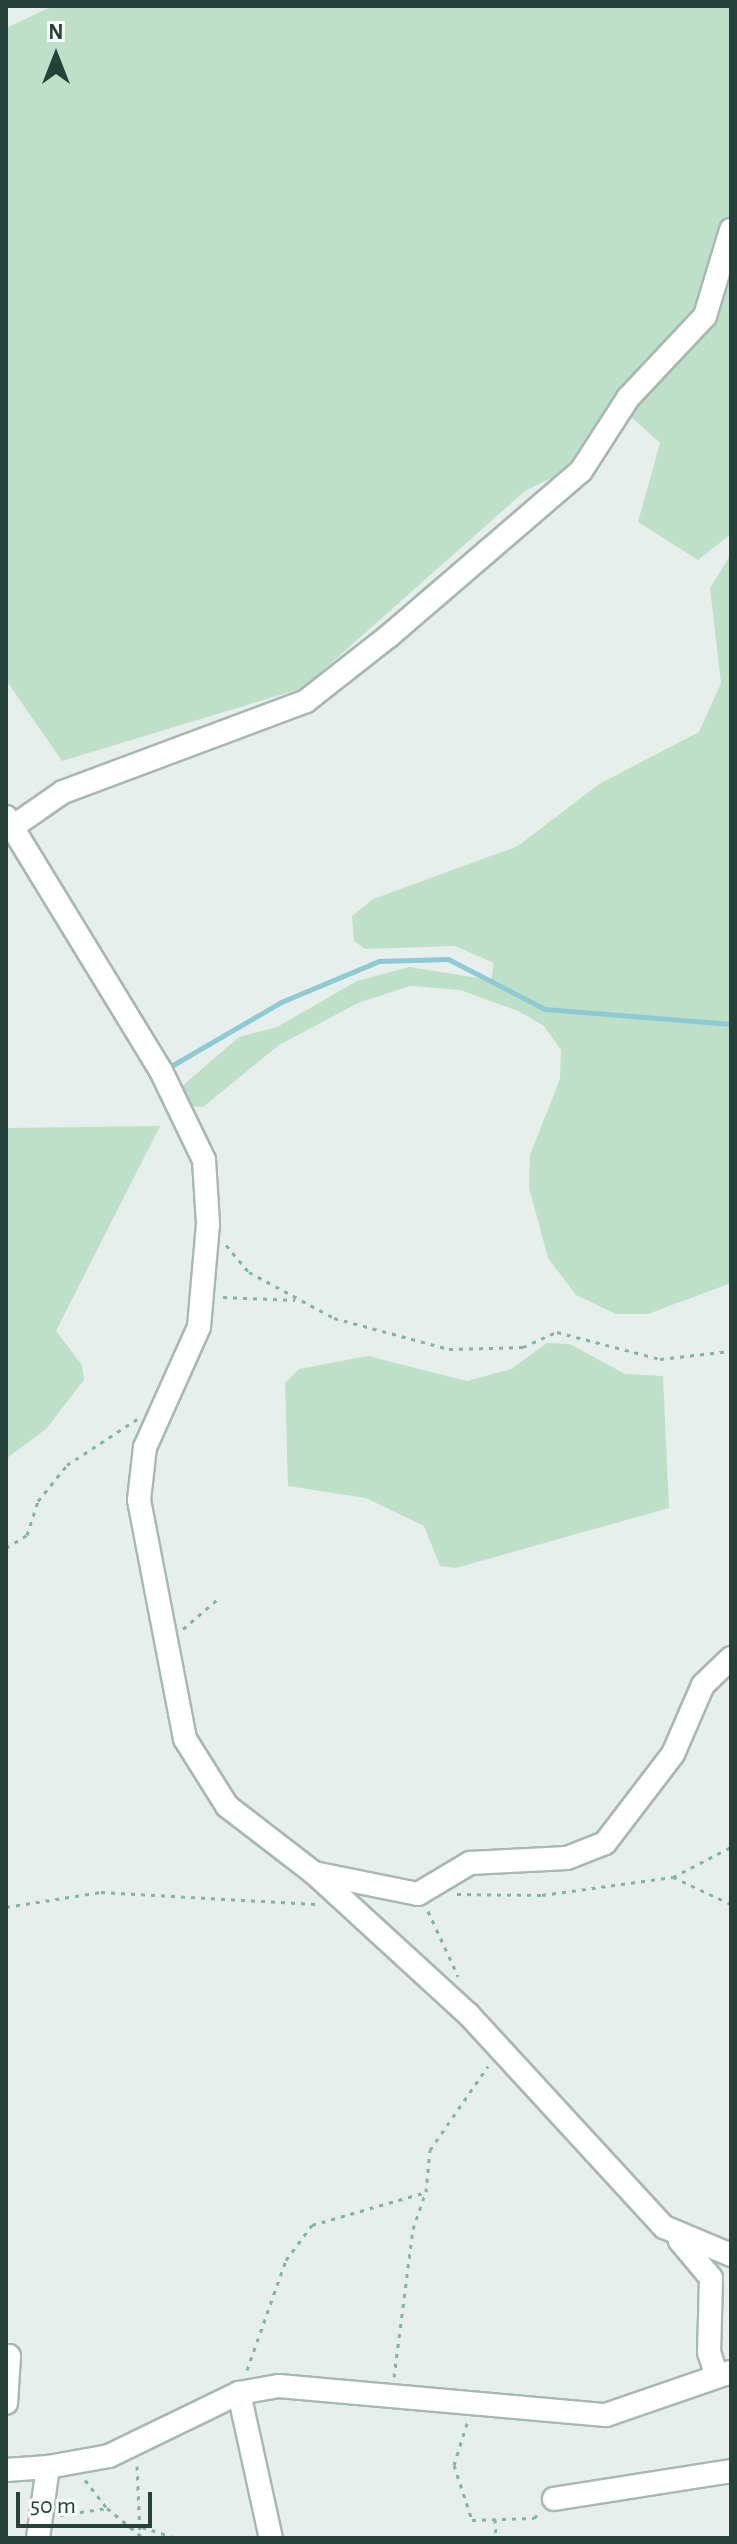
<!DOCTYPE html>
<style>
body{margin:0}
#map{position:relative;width:737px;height:2544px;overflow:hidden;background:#e6efeb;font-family:"Alegreya Sans",sans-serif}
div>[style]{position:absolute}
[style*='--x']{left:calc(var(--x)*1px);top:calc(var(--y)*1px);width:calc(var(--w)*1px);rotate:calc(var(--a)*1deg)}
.green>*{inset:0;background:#bfe0c8}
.stream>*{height:5px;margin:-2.5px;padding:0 2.5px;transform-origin:2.5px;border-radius:2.5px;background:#8ec9d4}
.path>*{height:3px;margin-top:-1.5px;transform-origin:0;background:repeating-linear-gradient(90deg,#86b3a5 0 4px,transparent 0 10px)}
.roads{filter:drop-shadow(2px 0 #a8b8b2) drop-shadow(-2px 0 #a8b8b2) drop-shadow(0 2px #a8b8b2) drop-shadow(0 -2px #a8b8b2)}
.minor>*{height:22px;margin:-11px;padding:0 11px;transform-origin:11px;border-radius:11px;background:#fff}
span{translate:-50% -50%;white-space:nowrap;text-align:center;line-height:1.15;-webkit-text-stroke:7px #f7fbf9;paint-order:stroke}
.frame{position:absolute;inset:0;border:8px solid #24423a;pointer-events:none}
.north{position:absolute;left:16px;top:16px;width:80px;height:80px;-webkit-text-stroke:6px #f7fbf9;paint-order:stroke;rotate:0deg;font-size:22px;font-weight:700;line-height:32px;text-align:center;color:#24423a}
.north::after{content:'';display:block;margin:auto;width:28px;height:36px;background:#24423a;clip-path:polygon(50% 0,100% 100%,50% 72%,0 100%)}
.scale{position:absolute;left:16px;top:2492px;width:136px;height:36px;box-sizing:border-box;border:4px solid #24423a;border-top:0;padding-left:10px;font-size:24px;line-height:28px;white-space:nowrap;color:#24423a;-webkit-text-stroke:6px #f7fbf9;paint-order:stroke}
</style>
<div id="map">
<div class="green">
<i style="clip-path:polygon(53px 6px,731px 6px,731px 534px,698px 560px,638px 522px,660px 443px,617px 404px,579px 464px,525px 491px,303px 688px,62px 761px,6px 680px,6px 28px)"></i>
<i style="clip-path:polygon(731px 554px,731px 1283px,648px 1314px,616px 1314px,576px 1295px,548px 1258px,529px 1187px,530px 1155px,560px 1079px,561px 1050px,544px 1026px,518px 1011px,460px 990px,410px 986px,358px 1003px,279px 1045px,203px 1107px,188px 1106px,181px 1087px,239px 1037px,277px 1027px,357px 981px,409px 967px,491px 980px,494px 963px,455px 946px,365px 949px,354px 941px,352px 916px,373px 899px,518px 846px,599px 784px,699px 732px,721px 683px,710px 588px)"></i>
<i style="clip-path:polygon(160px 1126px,56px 1331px,82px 1365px,84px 1380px,46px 1429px,6px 1459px,6px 1128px)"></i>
<i style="clip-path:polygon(547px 1343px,570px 1344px,625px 1374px,663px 1376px,669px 1508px,456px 1568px,440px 1566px,424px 1526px,366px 1498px,288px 1486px,285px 1383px,299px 1369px,368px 1356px,467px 1381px,511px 1369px)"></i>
</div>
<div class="stream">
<i style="--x:166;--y:1069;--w:133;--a:-30.2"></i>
<i style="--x:281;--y:1002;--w:106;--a:-22.7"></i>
<i style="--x:379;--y:961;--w:69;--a:-1.7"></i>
<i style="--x:448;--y:959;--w:109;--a:27.3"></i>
<i style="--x:545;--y:1009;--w:187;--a:4.6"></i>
</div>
<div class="path">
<i style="--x:226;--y:1245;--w:35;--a:50"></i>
<i style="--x:249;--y:1272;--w:97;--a:28.4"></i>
<i style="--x:334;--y:1318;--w:119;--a:15.1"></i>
<i style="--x:449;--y:1349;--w:74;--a:-1.5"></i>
<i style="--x:523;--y:1347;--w:37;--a:-24"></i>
<i style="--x:557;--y:1332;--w:106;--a:14.7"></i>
<i style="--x:660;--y:1359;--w:71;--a:-6.4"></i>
<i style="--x:223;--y:1297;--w:72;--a:2.4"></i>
<i style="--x:6;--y:1548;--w:25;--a:-32"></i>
<i style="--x:27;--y:1535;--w:36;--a:-72"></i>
<i style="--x:38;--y:1501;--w:46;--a:-51.1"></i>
<i style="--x:67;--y:1465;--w:84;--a:-33.3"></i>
<i style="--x:183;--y:1629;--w:48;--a:-40.7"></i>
<i style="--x:673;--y:1877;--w:64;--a:25"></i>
<i style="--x:457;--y:1894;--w:85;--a:0.7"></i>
<i style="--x:542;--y:1895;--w:132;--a:-7.8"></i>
<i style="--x:673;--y:1877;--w:65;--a:-27.3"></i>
<i style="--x:6;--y:1907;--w:96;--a:-9"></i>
<i style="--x:101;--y:1892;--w:215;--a:3.2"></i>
<i style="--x:428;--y:1911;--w:72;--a:65.2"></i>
<i style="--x:247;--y:2370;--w:117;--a:-70.5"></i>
<i style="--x:286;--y:2260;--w:44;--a:-53.4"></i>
<i style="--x:312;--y:2225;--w:119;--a:-16.1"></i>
<i style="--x:426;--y:2192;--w:42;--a:-84.6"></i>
<i style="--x:430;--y:2150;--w:102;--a:-55.4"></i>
<i style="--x:394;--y:2377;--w:149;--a:-82.7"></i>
<i style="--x:413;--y:2229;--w:39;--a:-71"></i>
<i style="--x:467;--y:2423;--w:44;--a:107.2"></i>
<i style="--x:454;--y:2465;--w:58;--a:71.9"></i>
<i style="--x:472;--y:2520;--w:62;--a:-1.8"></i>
<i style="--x:534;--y:2518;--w:10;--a:-45"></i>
<i style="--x:137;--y:2466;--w:68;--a:87.5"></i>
<i style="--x:85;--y:2480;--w:36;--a:52"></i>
<i style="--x:60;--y:2515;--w:48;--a:-8.5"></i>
<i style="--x:107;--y:2508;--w:44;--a:39.5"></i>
<i style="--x:495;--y:2519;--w:19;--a:87"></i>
<i style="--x:142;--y:2527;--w:36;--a:18"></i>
</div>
<div class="roads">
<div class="minor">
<i style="--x:6;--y:817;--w:298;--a:58.6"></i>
<i style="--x:161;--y:1071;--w:99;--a:64.2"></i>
<i style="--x:204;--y:1160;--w:64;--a:86.4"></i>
<i style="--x:208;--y:1224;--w:103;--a:95"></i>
<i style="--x:199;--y:1327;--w:132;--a:114.2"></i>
<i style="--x:145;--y:1447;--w:53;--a:96.5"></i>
<i style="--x:139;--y:1500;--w:243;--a:79.1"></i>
<i style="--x:185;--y:1739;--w:79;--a:57.9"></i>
<i style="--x:227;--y:1806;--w:110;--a:37.6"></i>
<i style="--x:314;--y:1873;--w:210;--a:42.5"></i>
<i style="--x:469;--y:2015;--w:288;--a:47.4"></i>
<i style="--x:664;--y:2227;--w:73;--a:22.7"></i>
<i style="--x:14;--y:826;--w:60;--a:-34.8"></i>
<i style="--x:63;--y:792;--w:259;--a:-20.5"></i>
<i style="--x:306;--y:701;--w:105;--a:-38.1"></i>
<i style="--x:389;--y:636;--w:253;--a:-40.7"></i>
<i style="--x:581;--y:471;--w:87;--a:-57.2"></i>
<i style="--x:628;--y:398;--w:112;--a:-46.8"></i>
<i style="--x:705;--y:316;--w:90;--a:-73.2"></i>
<i style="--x:314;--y:1873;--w:106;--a:11.4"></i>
<i style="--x:418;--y:1894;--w:61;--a:-30.8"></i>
<i style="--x:470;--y:1863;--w:97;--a:-3"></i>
<i style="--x:567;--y:1858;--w:41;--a:-21.5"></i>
<i style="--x:605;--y:1843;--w:112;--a:-52.6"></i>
<i style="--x:673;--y:1754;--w:75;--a:-66.5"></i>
<i style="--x:703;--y:1685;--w:39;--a:-44"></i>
<i style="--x:680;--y:2241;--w:48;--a:50"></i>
<i style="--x:711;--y:2278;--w:74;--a:91.5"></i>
<i style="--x:709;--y:2352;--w:25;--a:72"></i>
<i style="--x:239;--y:2393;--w:148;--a:77.6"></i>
<i style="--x:6;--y:2403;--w:47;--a:-86.3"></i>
<i style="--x:6;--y:2470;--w:42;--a:-4.1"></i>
<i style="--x:554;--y:2499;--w:179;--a:-9"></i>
<i style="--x:38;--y:2538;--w:72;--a:-82"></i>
<i style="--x:48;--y:2467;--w:62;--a:-10.2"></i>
<i style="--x:109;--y:2456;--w:144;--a:-25.9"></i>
<i style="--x:239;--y:2393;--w:41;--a:-9.9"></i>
<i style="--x:279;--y:2386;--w:328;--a:5.1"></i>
<i style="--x:606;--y:2415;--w:132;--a:-19"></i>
</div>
</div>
<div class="frame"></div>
<div class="north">N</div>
<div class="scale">50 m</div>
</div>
